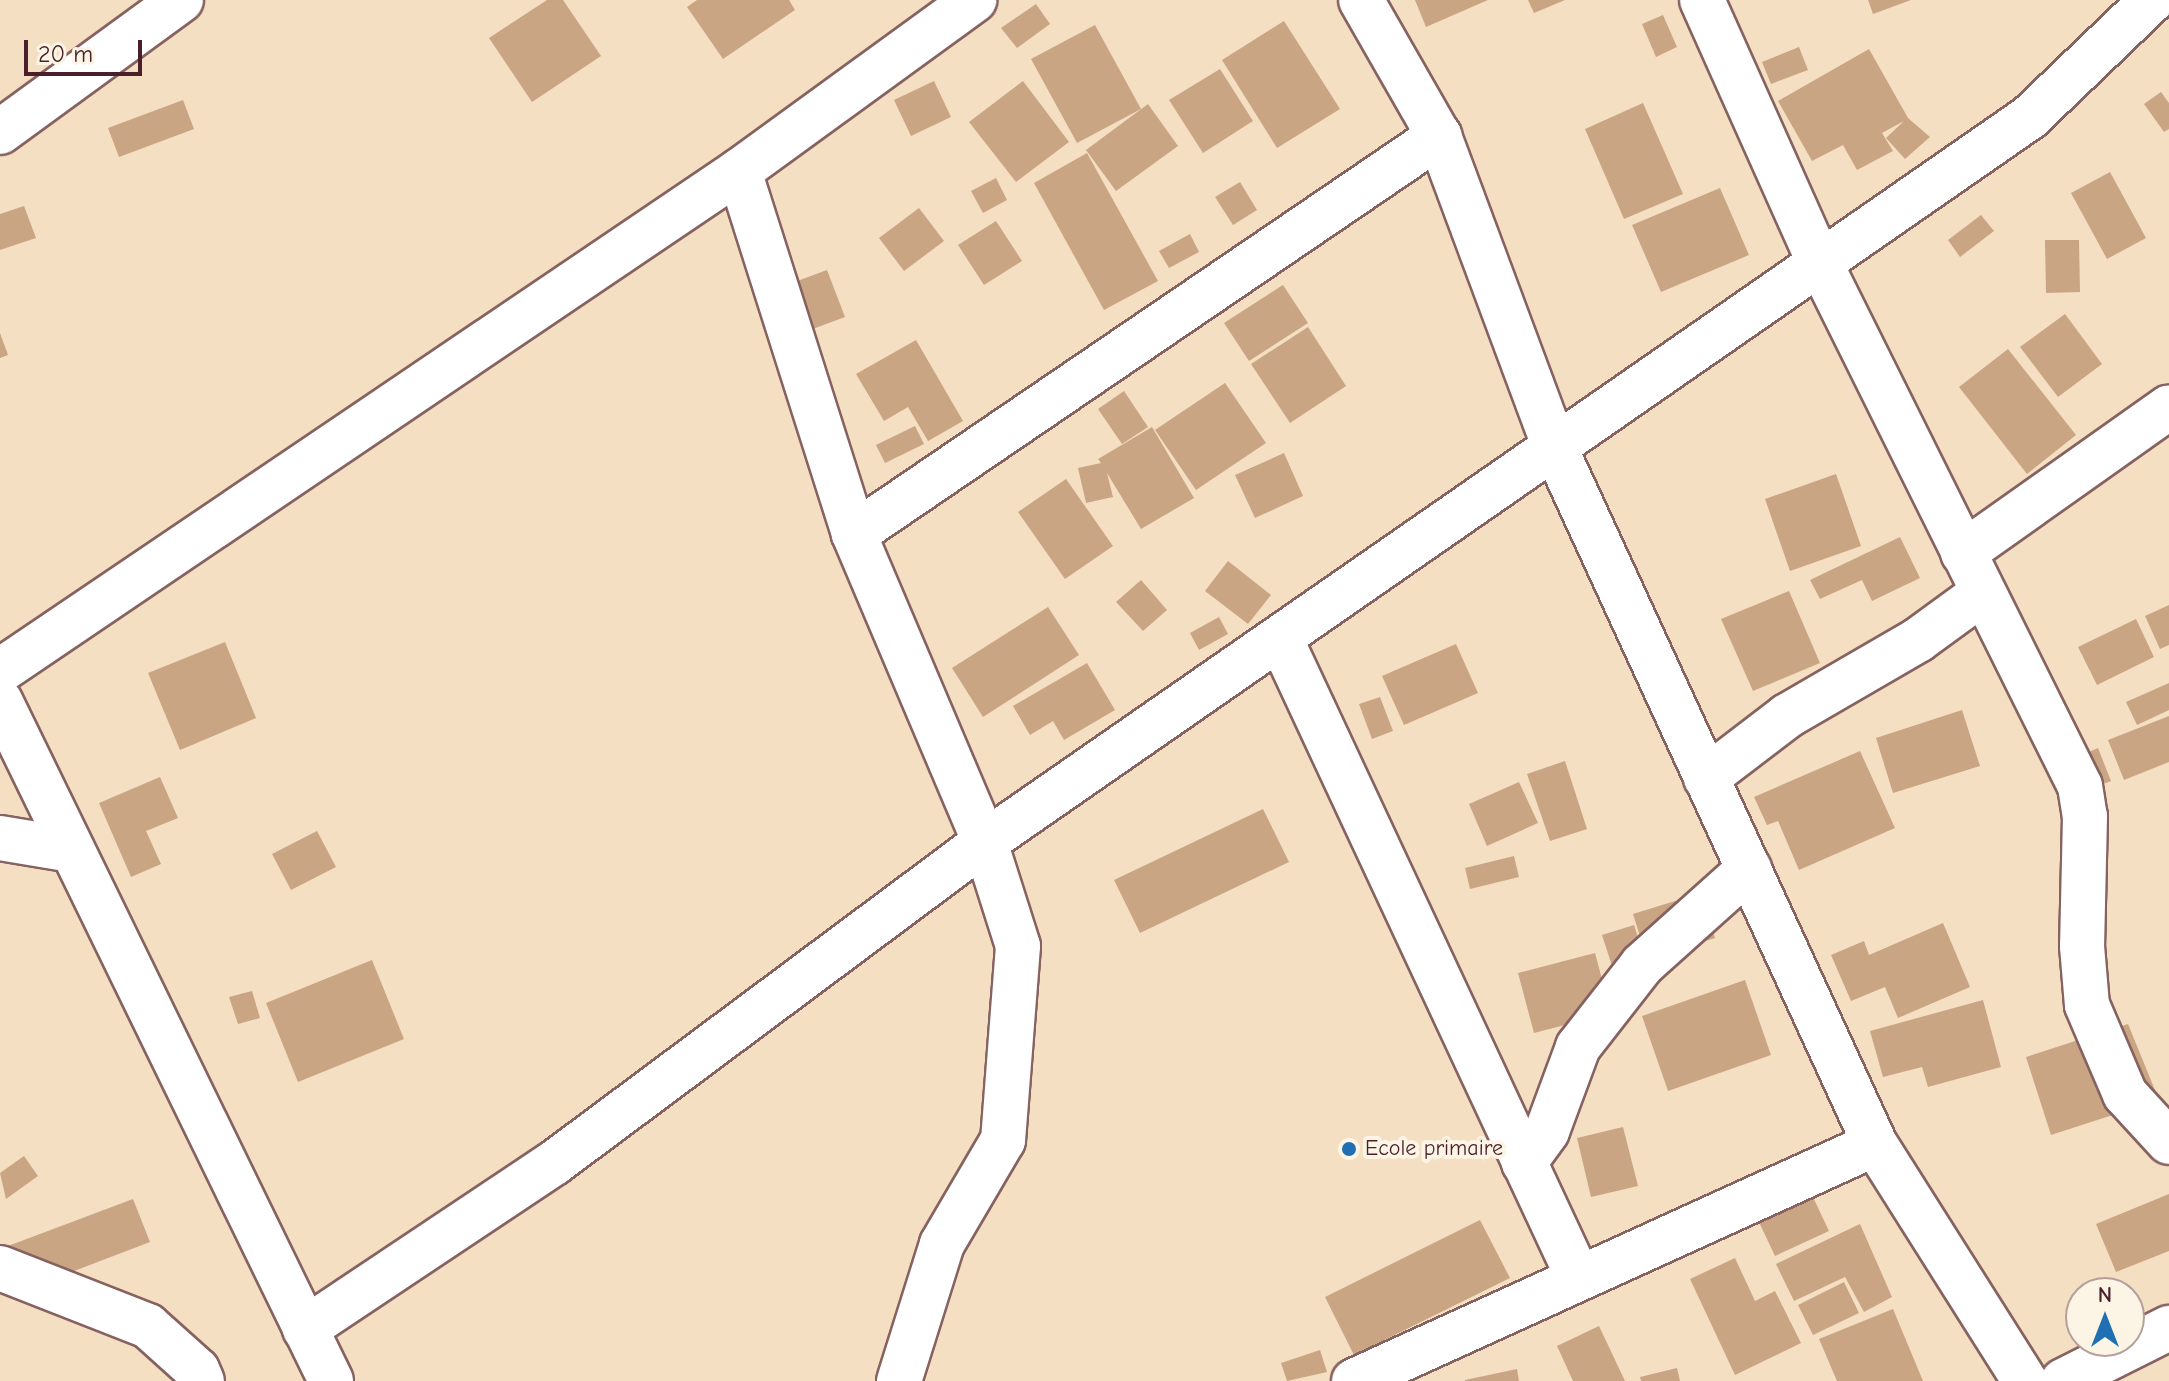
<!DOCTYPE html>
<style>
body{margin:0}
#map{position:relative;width:2169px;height:1381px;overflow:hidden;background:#f4dfc2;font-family:"Comic Neue",sans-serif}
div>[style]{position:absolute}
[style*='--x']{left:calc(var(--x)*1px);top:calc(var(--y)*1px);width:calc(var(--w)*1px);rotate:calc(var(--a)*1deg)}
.building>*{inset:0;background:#caa584}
.roads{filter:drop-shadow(2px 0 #866260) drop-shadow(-2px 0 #866260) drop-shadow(0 2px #866260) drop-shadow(0 -2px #866260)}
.minor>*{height:44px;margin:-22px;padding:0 22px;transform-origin:22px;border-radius:22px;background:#fff}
.dots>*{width:22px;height:22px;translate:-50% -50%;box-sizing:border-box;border:4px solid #fcf5e5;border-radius:50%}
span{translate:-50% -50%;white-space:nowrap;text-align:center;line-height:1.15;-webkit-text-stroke:8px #fcf5e5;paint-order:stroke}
.poi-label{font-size:22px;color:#4a1f2b}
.left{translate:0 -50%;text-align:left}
.north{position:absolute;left:2065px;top:1277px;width:80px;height:80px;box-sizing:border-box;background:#fcf5e5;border:2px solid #b59f9b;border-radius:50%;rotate:0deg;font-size:22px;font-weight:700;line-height:32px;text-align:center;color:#4a1f2b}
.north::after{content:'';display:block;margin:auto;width:28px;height:36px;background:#1f6fb2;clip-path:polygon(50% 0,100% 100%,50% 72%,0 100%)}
.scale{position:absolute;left:24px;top:40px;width:118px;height:36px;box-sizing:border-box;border:4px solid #4a1f2b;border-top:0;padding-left:10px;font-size:24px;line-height:28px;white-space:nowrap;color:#4a1f2b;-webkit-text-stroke:6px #fcf5e5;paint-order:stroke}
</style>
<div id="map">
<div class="building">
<i style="clip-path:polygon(547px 0,563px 0,601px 56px,532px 102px,489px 38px)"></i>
<i style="clip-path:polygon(697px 0,789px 0,795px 10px,723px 59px,687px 7px)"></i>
<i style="clip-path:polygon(1415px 0,1488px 0,1426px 27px)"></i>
<i style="clip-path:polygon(1528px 0,1565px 0,1534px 13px)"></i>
<i style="clip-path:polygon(1868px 0,1911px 0,1873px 14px)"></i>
<i style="clip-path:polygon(1036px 4px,1050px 24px,1017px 48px,1001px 28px)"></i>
<i style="clip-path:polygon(1663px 15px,1677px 47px,1656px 57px,1642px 24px)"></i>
<i style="clip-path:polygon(1284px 21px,1340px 109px,1277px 148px,1222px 60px)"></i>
<i style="clip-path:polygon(1095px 25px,1141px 109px,1077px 143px,1031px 59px)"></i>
<i style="clip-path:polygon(1799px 47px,1808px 70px,1771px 84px,1762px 62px)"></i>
<i style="clip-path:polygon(1869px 49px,1908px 118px,1930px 137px,1905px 159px,1886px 138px,1904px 121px,1882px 133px,1893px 151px,1857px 170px,1843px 145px,1812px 161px,1778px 101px)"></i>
<i style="clip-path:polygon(1220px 69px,1253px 121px,1203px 153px,1169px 100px)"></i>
<i style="clip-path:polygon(934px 81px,951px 117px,911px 136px,894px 100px)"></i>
<i style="clip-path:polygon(1023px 81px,1069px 142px,1016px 182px,969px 122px)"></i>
<i style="clip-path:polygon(2161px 92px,2169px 103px,2169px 129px,2164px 132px,2144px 104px)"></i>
<i style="clip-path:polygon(183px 100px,194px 129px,119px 157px,108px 128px)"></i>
<i style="clip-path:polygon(1643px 103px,1683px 194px,1624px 219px,1585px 129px)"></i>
<i style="clip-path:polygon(1148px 104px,1178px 146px,1116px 191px,1086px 150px)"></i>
<i style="clip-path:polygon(1087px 153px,1158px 281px,1104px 310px,1034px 183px)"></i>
<i style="clip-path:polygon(2110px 172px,2146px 238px,2107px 259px,2071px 193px)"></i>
<i style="clip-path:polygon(996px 178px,1007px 200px,983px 213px,971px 191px)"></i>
<i style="clip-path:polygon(1240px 182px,1257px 210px,1233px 225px,1215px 197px)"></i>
<i style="clip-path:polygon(1720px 188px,1749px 255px,1661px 292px,1632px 225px)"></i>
<i style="clip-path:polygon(24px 206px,36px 238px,0 250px,0 214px)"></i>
<i style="clip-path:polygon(919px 208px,944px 241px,904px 271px,879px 238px)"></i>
<i style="clip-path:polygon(1981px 215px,1994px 231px,1960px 257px,1948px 240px)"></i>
<i style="clip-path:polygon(996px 221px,1022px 261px,984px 285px,958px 245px)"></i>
<i style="clip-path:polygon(1190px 234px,1199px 252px,1169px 268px,1159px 251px)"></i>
<i style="clip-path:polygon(2045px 240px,2079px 240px,2080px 292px,2046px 293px)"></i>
<i style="clip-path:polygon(827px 270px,845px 317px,802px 333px,784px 286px)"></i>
<i style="clip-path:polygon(1283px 285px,1308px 323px,1249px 361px,1224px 323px)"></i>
<i style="clip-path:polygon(2065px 314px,2102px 364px,2058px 397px,2020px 347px)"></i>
<i style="clip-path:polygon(1308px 327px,1346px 386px,1290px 423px,1251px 364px)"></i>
<i style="clip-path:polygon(0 333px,8px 355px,0 358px)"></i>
<i style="clip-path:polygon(916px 340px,963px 421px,928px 441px,908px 407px,884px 421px,856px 374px)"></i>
<i style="clip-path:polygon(2008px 349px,2076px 435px,2027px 474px,1959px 387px)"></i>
<i style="clip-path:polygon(1225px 383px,1266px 443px,1196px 490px,1155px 430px)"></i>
<i style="clip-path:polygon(1124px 391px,1148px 427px,1122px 444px,1098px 409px)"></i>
<i style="clip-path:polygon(915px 426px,924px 444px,885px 463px,876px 445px)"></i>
<i style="clip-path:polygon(1152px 427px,1194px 498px,1141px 529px,1107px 473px,1113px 497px,1086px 503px,1078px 468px,1101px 463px,1098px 459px)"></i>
<i style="clip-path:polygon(1284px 453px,1303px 496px,1255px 518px,1235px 475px)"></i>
<i style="clip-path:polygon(1836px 474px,1861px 546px,1790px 571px,1765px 499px)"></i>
<i style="clip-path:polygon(1066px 479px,1113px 546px,1065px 579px,1018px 512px)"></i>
<i style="clip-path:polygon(1900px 537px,1920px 578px,1872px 601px,1862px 580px,1820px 599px,1810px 580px)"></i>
<i style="clip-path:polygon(1228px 561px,1271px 595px,1248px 624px,1205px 591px)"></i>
<i style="clip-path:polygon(1141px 580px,1167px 610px,1143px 631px,1116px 602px)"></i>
<i style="clip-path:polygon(1789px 591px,1820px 663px,1753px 691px,1721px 619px)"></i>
<i style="clip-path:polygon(2169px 605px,2169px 645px,2160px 649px,2145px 616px)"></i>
<i style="clip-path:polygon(1048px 607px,1079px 655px,983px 717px,952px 668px)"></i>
<i style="clip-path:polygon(1219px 617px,1228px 634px,1199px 650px,1190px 633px)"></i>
<i style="clip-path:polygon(2136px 619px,2154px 657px,2097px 685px,2078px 647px)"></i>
<i style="clip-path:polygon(225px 642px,256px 718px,180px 750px,148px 673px)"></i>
<i style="clip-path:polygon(1456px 644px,1478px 693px,1404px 725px,1382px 676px)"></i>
<i style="clip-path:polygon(1087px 663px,1115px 710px,1064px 740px,1053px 721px,1030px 735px,1013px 706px)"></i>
<i style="clip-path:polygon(2169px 683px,2169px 710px,2137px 725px,2126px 702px)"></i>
<i style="clip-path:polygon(1380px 697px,1393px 731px,1372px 739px,1359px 704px)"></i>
<i style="clip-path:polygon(1962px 710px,1980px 766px,1893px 793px,1876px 738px)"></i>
<i style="clip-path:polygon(2169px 716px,2169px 762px,2124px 780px,2108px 740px)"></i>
<i style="clip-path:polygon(2098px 748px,2111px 781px,2090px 789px,2077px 757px)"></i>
<i style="clip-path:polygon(1860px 751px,1895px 828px,1799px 870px,1778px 821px,1767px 825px,1754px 797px)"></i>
<i style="clip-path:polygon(1565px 761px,1587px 829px,1550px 841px,1527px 774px)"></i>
<i style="clip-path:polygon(160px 777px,178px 818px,146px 831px,161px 864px,131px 877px,99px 803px)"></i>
<i style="clip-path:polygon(1519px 782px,1538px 823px,1487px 846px,1469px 804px)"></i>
<i style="clip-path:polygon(1263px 809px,1289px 862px,1140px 933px,1114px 880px)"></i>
<i style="clip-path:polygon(317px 831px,336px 867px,291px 890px,272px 854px)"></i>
<i style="clip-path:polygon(1514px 856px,1519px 877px,1470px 889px,1465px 868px)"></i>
<i style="clip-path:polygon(1701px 893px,1715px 938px,1647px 959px,1633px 914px)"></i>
<i style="clip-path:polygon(1943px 923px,1970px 987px,1898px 1018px,1885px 987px,1851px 1001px,1831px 955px,1864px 941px,1869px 955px)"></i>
<i style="clip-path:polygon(1634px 925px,1654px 987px,1622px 997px,1602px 935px)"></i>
<i style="clip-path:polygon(1595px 953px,1611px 1013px,1534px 1033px,1518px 973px)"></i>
<i style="clip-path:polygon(372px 960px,404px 1039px,298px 1082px,266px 1003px)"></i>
<i style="clip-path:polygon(1745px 980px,1771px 1055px,1668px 1091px,1642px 1016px)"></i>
<i style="clip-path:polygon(252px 991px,260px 1018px,238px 1024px,229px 997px)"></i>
<i style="clip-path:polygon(1983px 1000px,2001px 1067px,1928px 1087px,1922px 1067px,1883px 1077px,1870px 1031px)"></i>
<i style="clip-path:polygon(2128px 1024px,2159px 1100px,2051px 1135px,2026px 1057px)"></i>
<i style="clip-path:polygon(1623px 1127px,1638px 1186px,1591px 1197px,1577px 1138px)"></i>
<i style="clip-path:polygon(24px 1156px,38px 1176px,6px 1199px,0 1173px)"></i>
<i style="clip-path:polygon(2169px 1194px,2169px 1251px,2116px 1272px,2096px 1224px)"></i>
<i style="clip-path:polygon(1812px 1195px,1829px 1231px,1775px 1256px,1758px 1220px)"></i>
<i style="clip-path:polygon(133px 1199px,150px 1242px,6px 1297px,0 1249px)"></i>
<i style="clip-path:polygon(1480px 1220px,1510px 1278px,1354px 1355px,1325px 1297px)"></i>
<i style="clip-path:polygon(1860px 1224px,1892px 1297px,1864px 1312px,1845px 1277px,1794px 1301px,1776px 1264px)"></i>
<i style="clip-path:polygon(1735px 1258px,1755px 1301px,1775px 1291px,1801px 1343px,1735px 1375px,1690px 1279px)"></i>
<i style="clip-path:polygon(1844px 1282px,1859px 1313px,1813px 1335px,1798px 1305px)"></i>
<i style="clip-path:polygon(1893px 1309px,1923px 1381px,1837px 1381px,1819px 1339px)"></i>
<i style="clip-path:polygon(1599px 1326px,1625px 1381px,1573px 1381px,1557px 1346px)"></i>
<i style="clip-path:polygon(1320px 1350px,1327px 1372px,1287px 1381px,1281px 1363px)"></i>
<i style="clip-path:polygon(1677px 1368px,1680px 1381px,1641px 1381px,1640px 1377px)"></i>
<i style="clip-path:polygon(1517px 1369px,1519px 1381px,1465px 1381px,1465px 1380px)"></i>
</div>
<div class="roads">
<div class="minor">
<i style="--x:1361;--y:0;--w:157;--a:60.2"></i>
<i style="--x:1439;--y:136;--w:333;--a:69.6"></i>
<i style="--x:1555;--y:448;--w:766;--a:65.31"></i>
<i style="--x:1875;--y:1144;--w:280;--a:57.7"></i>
<i style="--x:1702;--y:0;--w:286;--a:65.9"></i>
<i style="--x:1819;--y:261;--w:586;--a:63.57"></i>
<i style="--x:2080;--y:786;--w:30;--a:81"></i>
<i style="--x:2085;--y:816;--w:130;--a:91.3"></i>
<i style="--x:2082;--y:946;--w:59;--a:85.2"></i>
<i style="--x:2087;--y:1005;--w:97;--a:66.9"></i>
<i style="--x:2125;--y:1094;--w:65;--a:47.5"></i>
<i style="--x:0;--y:132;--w:224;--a:-36.1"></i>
<i style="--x:739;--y:171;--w:381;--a:72.4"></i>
<i style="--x:854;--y:534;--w:335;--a:67"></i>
<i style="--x:985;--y:842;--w:109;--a:72.4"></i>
<i style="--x:1018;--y:946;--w:195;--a:94.4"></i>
<i style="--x:1003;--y:1140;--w:121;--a:120.4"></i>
<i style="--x:942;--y:1244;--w:144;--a:107.4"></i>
<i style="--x:854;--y:534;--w:708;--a:-34.23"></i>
<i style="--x:1963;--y:553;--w:252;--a:-35.3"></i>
<i style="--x:1281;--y:640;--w:703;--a:65"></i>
<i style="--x:0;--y:671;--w:892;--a:-34.08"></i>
<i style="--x:739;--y:171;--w:291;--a:-36"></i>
<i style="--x:0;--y:701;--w:756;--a:64.04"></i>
<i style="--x:1706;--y:778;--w:102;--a:-37.4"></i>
<i style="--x:1787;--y:716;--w:151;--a:-30.1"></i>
<i style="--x:1918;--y:640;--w:78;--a:-36.1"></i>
<i style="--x:0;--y:838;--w:73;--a:9.5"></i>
<i style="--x:1524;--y:1163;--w:39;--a:-54"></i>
<i style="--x:1547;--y:1131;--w:90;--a:-69.7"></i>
<i style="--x:1578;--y:1047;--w:104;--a:-52"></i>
<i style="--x:1642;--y:965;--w:144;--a:-41.9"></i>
<i style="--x:0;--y:1268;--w:159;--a:21.4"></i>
<i style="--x:148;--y:1326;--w:66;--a:41.9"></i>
<i style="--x:197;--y:1370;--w:12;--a:66"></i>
<i style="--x:305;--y:1329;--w:299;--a:-33.7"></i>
<i style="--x:554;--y:1163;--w:537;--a:-36.68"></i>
<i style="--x:985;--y:842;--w:1272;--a:-34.75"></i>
<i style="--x:2030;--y:117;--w:169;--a:-43.8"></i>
<i style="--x:1354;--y:1381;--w:572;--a:-24.46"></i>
<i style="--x:2063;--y:1381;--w:119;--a:-26.6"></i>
</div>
</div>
<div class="dots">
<i style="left:1349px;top:1149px;background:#1f6fb2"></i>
</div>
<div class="poi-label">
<span class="left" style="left:1365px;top:1149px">Ecole primaire</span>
</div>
<div class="north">N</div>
<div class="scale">20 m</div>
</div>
